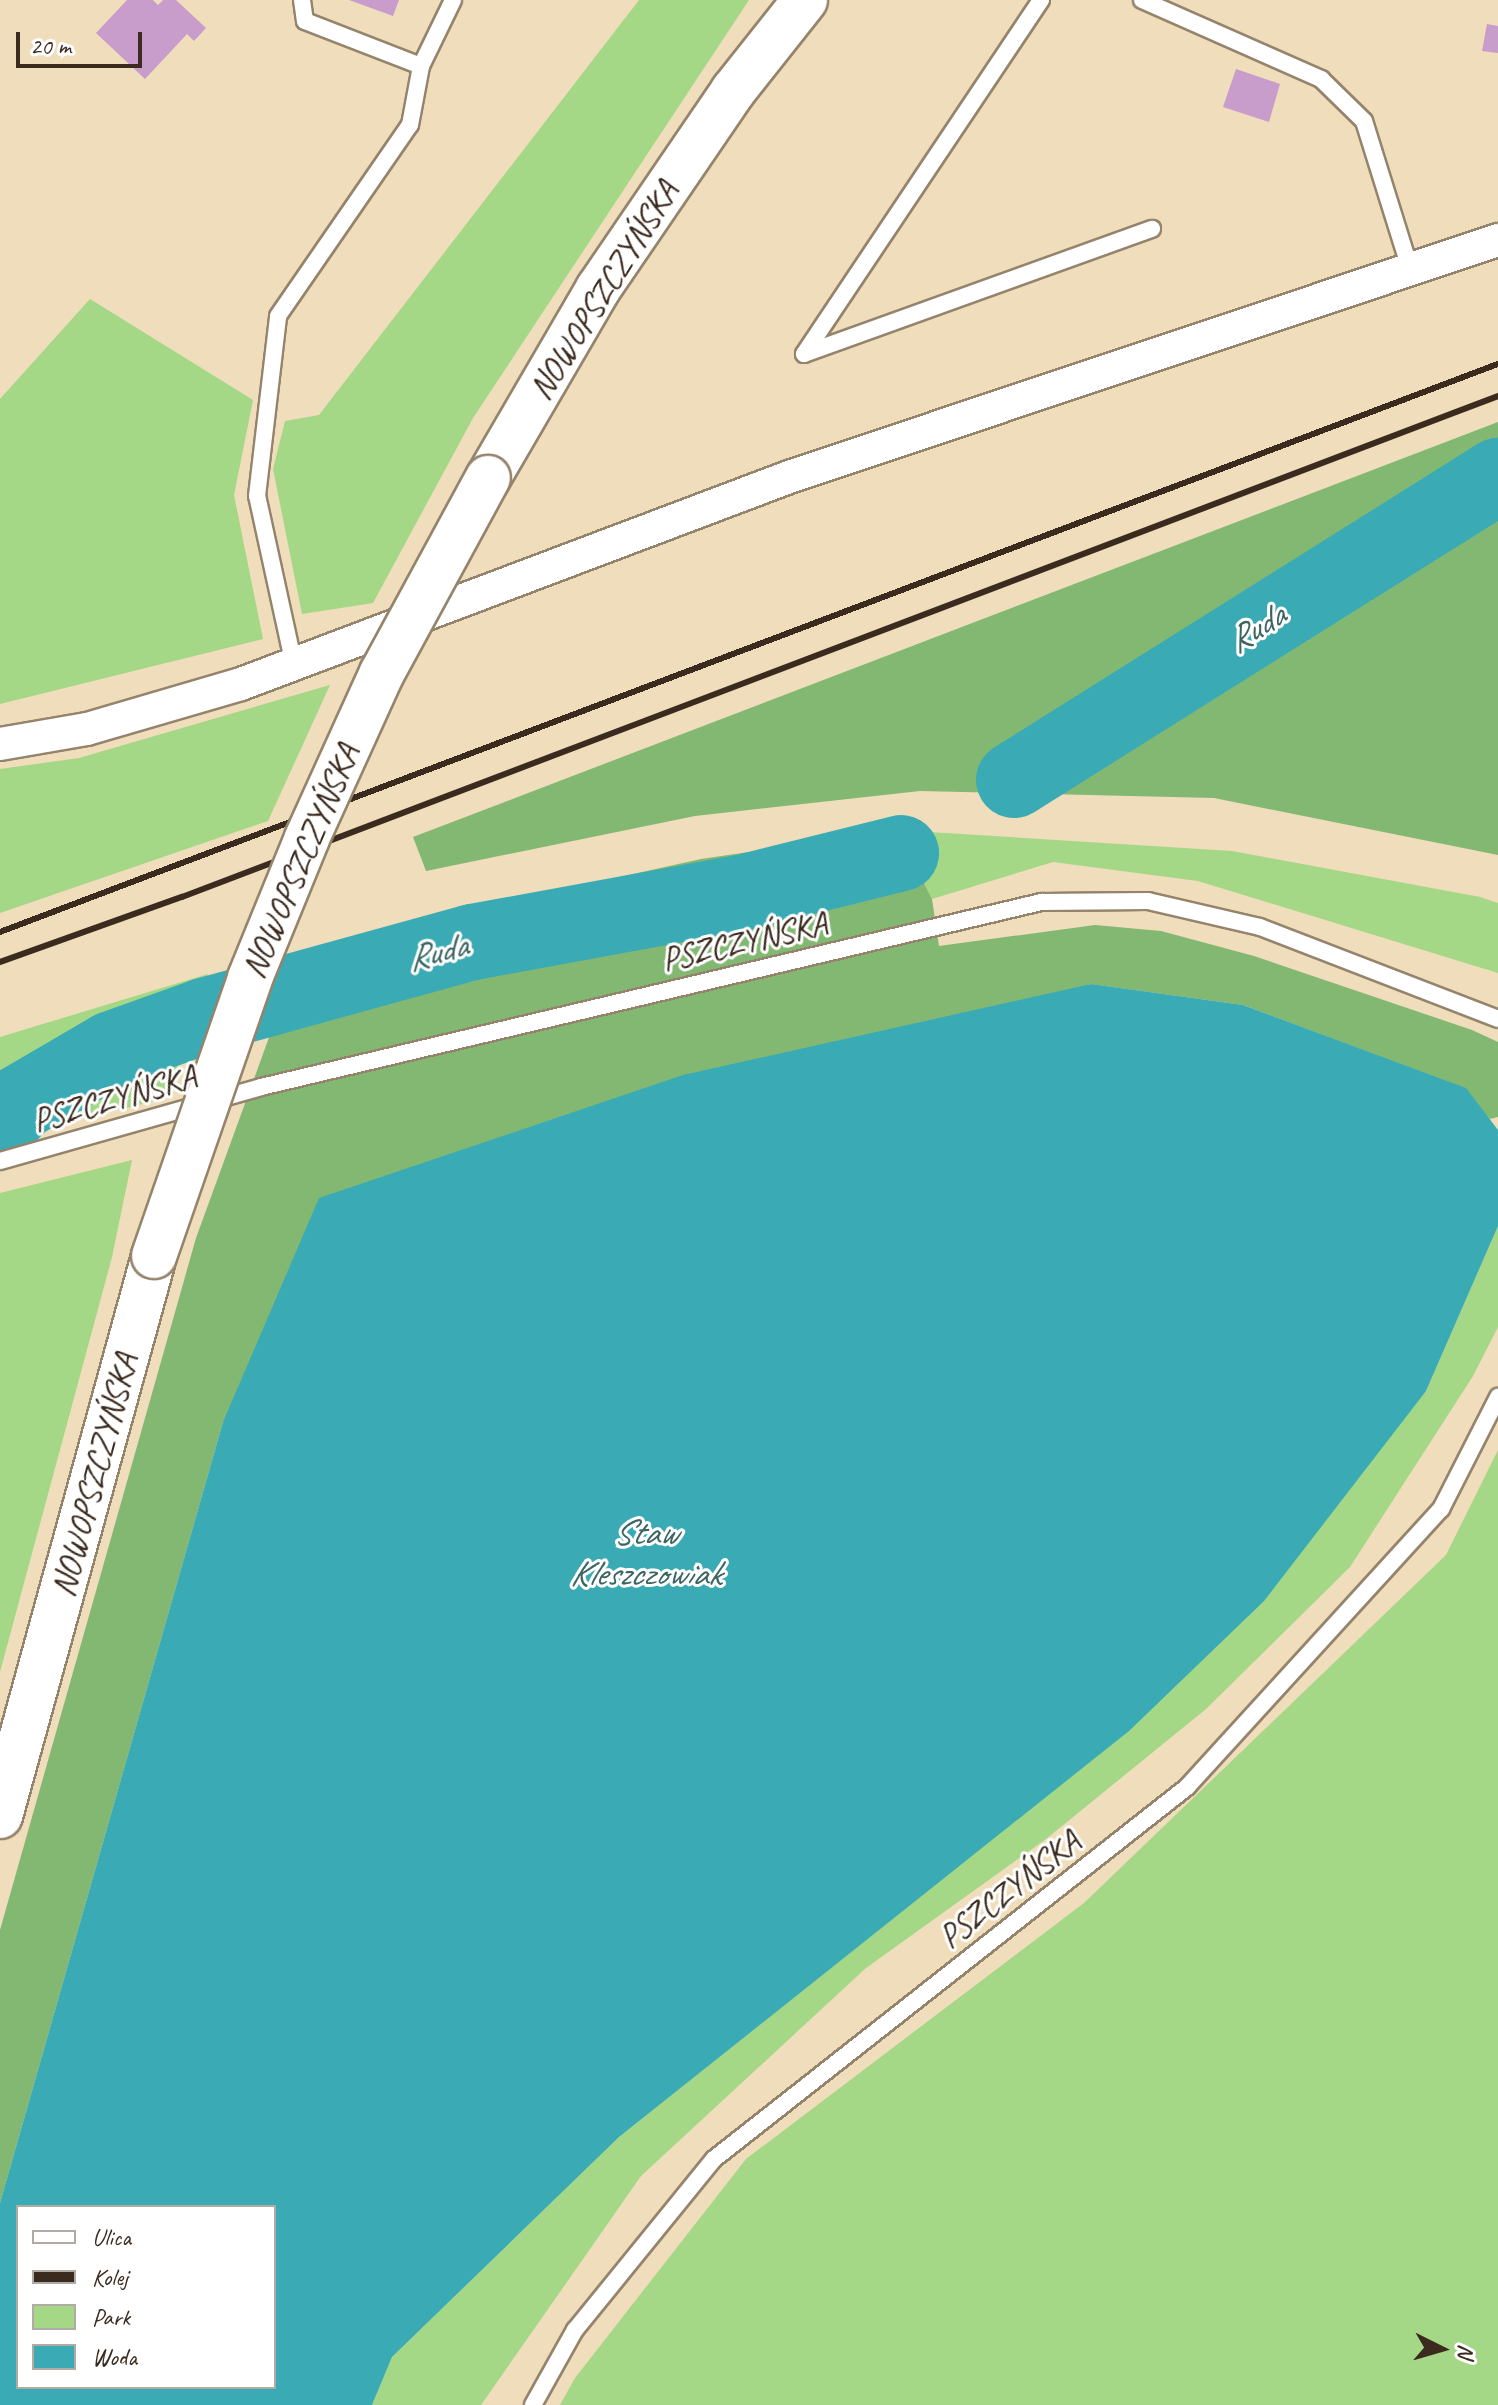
<!DOCTYPE html>
<meta charset="utf-8">
<style>
body{margin:0}
#map{position:relative;width:1498px;height:2405px;overflow:hidden;background:#efddbb;font-family:Caveat,sans-serif}
div>[style]{position:absolute}
[style*='--x']{left:calc(var(--x)*1px);top:calc(var(--y)*1px);width:calc(var(--w)*1px);rotate:calc(var(--a)*1deg)}
.green>*{inset:0;background:#a4d786}
.forest>*{inset:0;background:#83b873}
.water>*{inset:0;background:#3aabb4}
.river>*{height:76px;margin:-38px;padding:0 38px;transform-origin:38px;border-radius:38px;background:#3aabb4}
.building>*{inset:0;background:#c89ccb}
.roads{filter:drop-shadow(2px 0 #95846c) drop-shadow(-2px 0 #95846c) drop-shadow(0 2px #95846c) drop-shadow(0 -2px #95846c)}
.service>*{height:16px;margin:-8px;padding:0 8px;transform-origin:8px;border-radius:8px;background:#fff}
.minor>*{height:32px;margin:-16px;padding:0 16px;transform-origin:16px;border-radius:16px;background:#fff}
.secondary>*{height:44px;margin:-22px;padding:0 22px;transform-origin:22px;border-radius:22px;background:#fff}
.rail>*{height:6px;margin:-3px;padding:0 3px;transform-origin:3px;border-radius:3px;background:#3b2a1e}
.bridges{filter:drop-shadow(2px 0 #95846c) drop-shadow(-2px 0 #95846c) drop-shadow(0 2px #95846c) drop-shadow(0 -2px #95846c)}
.secondary-bridge>*{height:44px;margin:-22px;padding:0 22px;transform-origin:22px;border-radius:22px;background:#fff}
span{translate:-50% -50%;white-space:nowrap;text-align:center;line-height:1.15;-webkit-text-stroke:6px #fff;paint-order:stroke}
.street-label{font-size:34px;color:#3b2a1e}
.water-label{font-size:36px;color:#3b6462;font-style:italic}
.legend{position:absolute;left:16px;top:2205px;width:260px;height:184px;box-sizing:border-box;background:#fff;border:2px solid #b1aaa5;margin:0;padding:10px 14px;list-style:none;font-size:24px;color:#3b2a1e}
.legend li{display:flex;align-items:center;gap:16px;height:40px}
.legend b{width:40px;border:2px solid #b1aaa5}
.north{position:absolute;left:1402px;top:2309px;width:80px;height:80px;-webkit-text-stroke:6px #fff;paint-order:stroke;rotate:95deg;font-size:22px;font-weight:700;line-height:32px;text-align:center;color:#3b2a1e}
.north::after{content:'';display:block;margin:auto;width:28px;height:36px;background:#3b2a1e;clip-path:polygon(50% 0,100% 100%,50% 72%,0 100%)}
.scale{position:absolute;left:16px;top:32px;width:126px;height:36px;box-sizing:border-box;border:4px solid #3b2a1e;border-top:0;padding-left:10px;font-size:24px;line-height:28px;white-space:nowrap;color:#3b2a1e;-webkit-text-stroke:6px #fff;paint-order:stroke}
</style>
<div id="map">
<div class="green">
<i style="clip-path:polygon(639px 0,749px 0,473px 418px,373px 603px,302px 614px,273px 469px,285px 421px,319px 415px)"></i>
<i style="clip-path:polygon(90px 299px,253px 400px,234px 495px,263px 639px,0 704px,0 399px)"></i>
<i style="clip-path:polygon(330px 685px,268px 821px,0 913px,0 769px,79px 758px)"></i>
<i style="clip-path:polygon(897px 830px,1232px 851px,1480px 897px,1498px 903px,1498px 973px,1198px 881px,1053px 862px,932px 899px)"></i>
<i style="clip-path:polygon(208px 974px,167px 1098px,0 1139px,0 1037px)"></i>
<i style="clip-path:polygon(132px 1160px,112px 1257px,0 1672px,0 1193px)"></i>
<i style="clip-path:polygon(1498px 1226px,1498px 1327px,1473px 1376px,1350px 1567px,1206px 1709px,1046px 1839px,866px 1968px,641px 2176px,481px 2405px,372px 2405px,392px 2357px,619px 2137px,1030px 1809px,1426px 1391px)"></i>
<i style="clip-path:polygon(1498px 1450px,1498px 2405px,560px 2405px,575px 2378px,746px 2159px,1084px 1903px,1446px 1555px)"></i>
</div>
<div class="forest">
<i style="clip-path:polygon(1498px 422px,1498px 855px,1214px 798px,920px 791px,695px 816px,426px 871px,413px 837px)"></i>
<i style="clip-path:polygon(897px 830px,932px 899px,939px 946px,1095px 925px,1161px 931px,1254px 956px,1472px 1030px,1498px 1042px,1498px 1117px,1490px 1119px,1454px 1084px,1243px 1005px,1090px 984px,223px 1422px,0 2203px,0 1930px,196px 1238px,299px 955px,394px 927px,701px 859px)"></i>
</div>
<div class="water">
<i style="clip-path:polygon(evenodd,1091px 984px,1243px 1005px,1466px 1088px,1498px 1130px,1498px 1226px,1426px 1391px,1264px 1601px,1129px 1731px,619px 2137px,392px 2357px,372px 2405px,0 2405px,0 2203px,223px 1422px,319px 1198px,683px 1075px,1091px 984px,18px 2207px,274px 2207px,274px 2387px,18px 2387px,18px 2207px)"></i>
</div>
<div class="river">
<i style="--x:1014;--y:780;--w:572;--a:-32.13"></i>
<i style="--x:0;--y:1124;--w:30;--a:-46"></i>
<i style="--x:21;--y:1102;--w:105;--a:-30.2"></i>
<i style="--x:112;--y:1049;--w:98;--a:-19.7"></i>
<i style="--x:204;--y:1016;--w:279;--a:-15.4"></i>
<i style="--x:473;--y:942;--w:272;--a:-10.4"></i>
<i style="--x:741;--y:893;--w:165;--a:-14"></i>
</div>
<div class="building">
<i style="clip-path:polygon(127px 0,153px 0,158px 5px,163px 0,176px 0,206px 28px,194px 41px,187px 34px,145px 79px,96px 33px)"></i>
<i style="clip-path:polygon(349px 0,399px 0,393px 16px)"></i>
<i style="clip-path:polygon(1487px 24px,1498px 26px,1498px 53px,1482px 51px)"></i>
<i style="clip-path:polygon(1236px 69px,1280px 84px,1269px 122px,1223px 107px)"></i>
</div>
<div class="roads">
<div class="service">
<i style="--x:302;--y:0;--w:21;--a:82"></i>
<i style="--x:305;--y:21;--w:124;--a:21.2"></i>
<i style="--x:1041;--y:0;--w:426;--a:123.8"></i>
<i style="--x:804;--y:354;--w:370;--a:-19.8"></i>
<i style="--x:1142;--y:0;--w:196;--a:23.8"></i>
<i style="--x:1321;--y:79;--w:60;--a:44.3"></i>
<i style="--x:1364;--y:121;--w:155;--a:72.7"></i>
<i style="--x:294;--y:665;--w:173;--a:-102.3"></i>
<i style="--x:257;--y:496;--w:181;--a:-83.3"></i>
<i style="--x:278;--y:316;--w:232;--a:-55.4"></i>
<i style="--x:410;--y:125;--w:60;--a:-79.4"></i>
<i style="--x:421;--y:66;--w:73;--a:-64.1"></i>
<i style="--x:0;--y:1161;--w:271;--a:-15.8"></i>
<i style="--x:261;--y:1087;--w:802;--a:-13.34"></i>
<i style="--x:1041;--y:902;--w:107;--a:-0.5"></i>
<i style="--x:1148;--y:901;--w:115;--a:13.1"></i>
<i style="--x:1260;--y:927;--w:255;--a:21.1"></i>
<i style="--x:533;--y:2405;--w:86;--a:-60.8"></i>
<i style="--x:575;--y:2330;--w:220;--a:-50.9"></i>
<i style="--x:714;--y:2159;--w:602;--a:-38.18"></i>
<i style="--x:1187;--y:1787;--w:377;--a:-47.6"></i>
<i style="--x:1441;--y:1509;--w:126;--a:-63"></i>
</div>
<div class="minor">
<i style="--x:0;--y:744;--w:88;--a:-9.8"></i>
<i style="--x:87;--y:729;--w:160;--a:-16.3"></i>
<i style="--x:241;--y:684;--w:586;--a:-20.69"></i>
<i style="--x:789;--y:477;--w:748;--a:-18.48"></i>
</div>
<div class="secondary">
<i style="--x:488;--y:478;--w:219;--a:-59.8"></i>
<i style="--x:598;--y:289;--w:240;--a:-55.7"></i>
<i style="--x:733;--y:91;--w:116;--a:-51.6"></i>
<i style="--x:0;--y:1816;--w:581;--a:-74.62"></i>
</div>
</div>
<div class="rail">
<i style="--x:0;--y:932;--w:1602;--a:-20.77"></i>
<i style="--x:0;--y:962;--w:193;--a:-19.7"></i>
<i style="--x:182;--y:897;--w:1408;--a:-20.84"></i>
</div>
<div class="bridges">
<div class="secondary-bridge">
<i style="--x:154;--y:1256;--w:294;--a:-70.9"></i>
<i style="--x:250;--y:978;--w:151;--a:-67.8"></i>
<i style="--x:307;--y:838;--w:181;--a:-65.6"></i>
<i style="--x:382;--y:673;--w:222;--a:-61.5"></i>
</div>
</div>
<div class="street-label">
<span style="left:603px;top:290px;rotate:-58deg">NOWOPSZCZYŃSKA</span>
<span style="left:300px;top:861px;rotate:-67deg">NOWOPSZCZYŃSKA</span>
<span style="left:744px;top:941px;rotate:-13deg">PSZCZYŃSKA</span>
<span style="left:114px;top:1098px;rotate:-16deg">PSZCZYŃSKA</span>
<span style="left:94px;top:1475px;rotate:-75deg">NOWOPSZCZYŃSKA</span>
<span style="left:1009px;top:1889px;rotate:-38deg">PSZCZYŃSKA</span>
</div>
<div class="water-label">
<span style="left:1256px;top:628px;rotate:-32deg">Ruda</span>
<span style="left:437px;top:952px;rotate:-15deg">Ruda</span>
<span style="left:645px;top:1553px">Staw<br>Kleszczowiak</span>
</div>
<ul class="legend">
<li><b style="height:10px;background:#fff"></b>Ulica</li>
<li><b style="height:10px;background:#3b2a1e"></b>Kolej</li>
<li><b style="height:22px;background:#a4d786"></b>Park</li>
<li><b style="height:22px;background:#3aabb4"></b>Woda</li>
</ul>
<div class="north">N</div>
<div class="scale">20 m</div>
</div>
